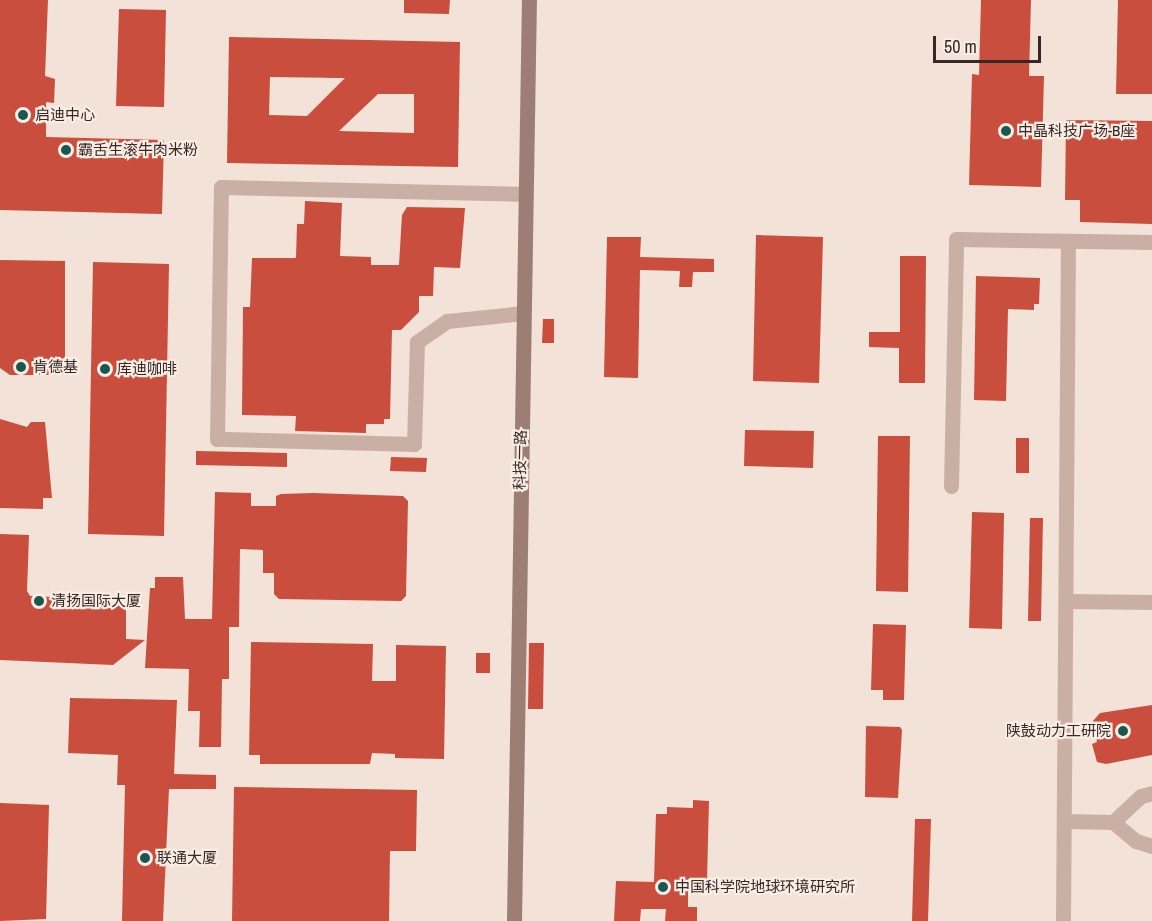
<!DOCTYPE html>
<meta charset="utf-8">
<style>
body{margin:0}
#map{position:relative;width:1152px;height:921px;overflow:hidden;background:#f2e2d8;font-family:"Archivo Narrow","Noto Sans SC",sans-serif}
div>[style]{position:absolute}
[style*='--x']{left:calc(var(--x)*1px);top:calc(var(--y)*1px);width:calc(var(--w)*1px);rotate:calc(var(--a)*1deg)}
.building>*{inset:0;background:#c94e3e}
.street>*{height:15px;margin:-7.5px;padding:0 7.5px;transform-origin:7.5px;border-radius:7.5px;background:#cab0a4}
.secondary>*{height:15px;margin:-7.5px;padding:0 7.5px;transform-origin:7.5px;border-radius:7.5px;background:#9d7e75}
.dots>*{width:16px;height:16px;translate:-50% -50%;box-sizing:border-box;border:3px solid #f9ede4;border-radius:50%}
span{translate:-50% -50%;white-space:nowrap;text-align:center;line-height:1.15;-webkit-text-stroke:4.5px #f9ede4;paint-order:stroke}
.poi-label{font-size:15px;color:#352826}
.left{translate:0 -50%;text-align:left}
.right{translate:-100% -50%;text-align:right}
.street-label{font-size:15px;color:#352826}
.scale{position:absolute;left:933px;top:36px;width:108px;height:27px;box-sizing:border-box;border:3px solid #352826;border-top:0;padding-left:8px;font-size:18px;line-height:21px;white-space:nowrap;color:#352826;-webkit-text-stroke:4px #f9ede4;paint-order:stroke}
</style>
<div id="map">
<div class="building">
<i style="clip-path:polygon(0 0,48px 0,45px 76px,55px 79px,54px 103px,46px 102px,46px 137px,164px 140px,162px 214px,0 210px)"></i>
<i style="clip-path:polygon(404px 0,450px 0,449px 14px,404px 13px)"></i>
<i style="clip-path:polygon(981px 0,1031px 0,1029px 76px,1044px 76px,1041px 187px,969px 185px,972px 74px,979px 75px)"></i>
<i style="clip-path:polygon(1118px 0,1152px 0,1152px 94px,1116px 94px)"></i>
<i style="clip-path:polygon(119px 9px,166px 10px,164px 107px,116px 106px)"></i>
<i style="clip-path:polygon(evenodd,229px 37px,460px 42px,458px 167px,227px 163px,229px 37px,270px 77px,345px 78px,307px 116px,269px 115px,270px 77px,229px 37px,378px 94px,414px 94px,414px 133px,339px 131px,378px 94px)"></i>
<i style="clip-path:polygon(1066px 120px,1152px 121px,1152px 224px,1080px 222px,1080px 200px,1065px 200px)"></i>
<i style="clip-path:polygon(305px 201px,342px 203px,340px 256px,371px 257px,371px 265px,399px 265px,402px 215px,407px 207px,465px 208px,460px 268px,434px 267px,433px 296px,419px 296px,419px 312px,401px 330px,392px 330px,390px 419px,384px 419px,384px 424px,366px 424px,366px 433px,295px 431px,296px 416px,242px 415px,243px 307px,250px 307px,252px 258px,296px 258px,297px 224px,304px 224px)"></i>
<i style="clip-path:polygon(756px 235px,823px 237px,819px 383px,753px 381px)"></i>
<i style="clip-path:polygon(607px 237px,641px 237px,640px 257px,714px 259px,714px 272px,693px 272px,692px 287px,679px 287px,680px 271px,640px 270px,638px 378px,604px 377px)"></i>
<i style="clip-path:polygon(900px 256px,926px 256px,925px 383px,899px 383px,899px 348px,869px 347px,869px 332px,900px 332px)"></i>
<i style="clip-path:polygon(0 260px,65px 261px,65px 375px,10px 375px,0 368px)"></i>
<i style="clip-path:polygon(93px 262px,169px 264px,164px 536px,88px 534px)"></i>
<i style="clip-path:polygon(976px 276px,1040px 278px,1039px 304px,1034px 304px,1034px 310px,1008px 309px,1006px 401px,974px 400px)"></i>
<i style="clip-path:polygon(543px 319px,554px 319px,554px 343px,542px 343px)"></i>
<i style="clip-path:polygon(0 419px,27px 427px,31px 422px,45px 422px,52px 498px,43px 498px,43px 509px,0 508px)"></i>
<i style="clip-path:polygon(745px 430px,814px 431px,813px 468px,744px 466px)"></i>
<i style="clip-path:polygon(878px 436px,910px 436px,908px 592px,876px 591px)"></i>
<i style="clip-path:polygon(1016px 438px,1029px 438px,1029px 473px,1016px 473px)"></i>
<i style="clip-path:polygon(196px 451px,287px 453px,287px 467px,196px 465px)"></i>
<i style="clip-path:polygon(391px 457px,427px 458px,426px 472px,390px 471px)"></i>
<i style="clip-path:polygon(215px 492px,251px 493px,251px 506px,276px 506px,276px 496px,281px 494px,313px 493px,403px 496px,408px 501px,406px 596px,401px 601px,279px 599px,274px 594px,274px 573px,263px 573px,263px 550px,240px 549px,239px 627px,229px 627px,229px 679px,222px 679px,221px 747px,199px 747px,200px 711px,188px 711px,189px 669px,145px 668px,150px 588px,155px 588px,155px 577px,183px 577px,185px 619px,212px 619px)"></i>
<i style="clip-path:polygon(972px 512px,1004px 513px,1002px 629px,969px 628px)"></i>
<i style="clip-path:polygon(1030px 518px,1043px 518px,1041px 621px,1028px 621px)"></i>
<i style="clip-path:polygon(0 534px,29px 535px,27px 591px,30px 596px,77px 598px,77px 605px,126px 606px,126px 639px,145px 640px,113px 665px,0 660px)"></i>
<i style="clip-path:polygon(873px 624px,906px 625px,904px 700px,883px 700px,883px 690px,871px 690px)"></i>
<i style="clip-path:polygon(251px 642px,373px 644px,372px 681px,396px 681px,396px 645px,446px 646px,444px 759px,395px 758px,395px 754px,372px 753px,370px 764px,260px 764px,260px 755px,249px 755px)"></i>
<i style="clip-path:polygon(529px 643px,544px 643px,543px 709px,528px 709px)"></i>
<i style="clip-path:polygon(476px 653px,490px 653px,490px 673px,476px 673px)"></i>
<i style="clip-path:polygon(70px 698px,177px 700px,174px 774px,216px 775px,216px 789px,169px 789px,163px 921px,122px 921px,125px 785px,117px 785px,118px 755px,68px 753px)"></i>
<i style="clip-path:polygon(1152px 705px,1152px 755px,1106px 764px,1097px 762px,1092px 744px,1097px 742px,1093px 721px,1100px 713px)"></i>
<i style="clip-path:polygon(866px 726px,900px 727px,902px 730px,898px 798px,865px 797px)"></i>
<i style="clip-path:polygon(234px 787px,417px 790px,416px 851px,390px 851px,389px 921px,232px 921px)"></i>
<i style="clip-path:polygon(693px 800px,709px 801px,707px 880px,688px 879px,688px 907px,697px 907px,697px 921px,665px 921px,666px 909px,641px 909px,640px 921px,614px 921px,616px 881px,654px 882px,656px 814px,667px 814px,667px 807px,693px 808px)"></i>
<i style="clip-path:polygon(0 803px,49px 805px,46px 919px,0 921px)"></i>
<i style="clip-path:polygon(915px 819px,931px 819px,928px 921px,912px 921px)"></i>
</div>
<div class="street">
<i style="--x:523;--y:313;--w:76;--a:174"></i>
<i style="--x:447;--y:321;--w:37;--a:145"></i>
<i style="--x:417;--y:342;--w:102;--a:91.7"></i>
<i style="--x:414;--y:444;--w:197;--a:-178.5"></i>
<i style="--x:217;--y:439;--w:252;--a:-89.1"></i>
<i style="--x:221;--y:187;--w:304;--a:1.3"></i>
<i style="--x:951;--y:486;--w:247;--a:-88.8"></i>
<i style="--x:956;--y:239;--w:196;--a:0.9"></i>
<i style="--x:1067;--y:601;--w:85;--a:0.7"></i>
<i style="--x:1065;--y:821;--w:48;--a:1.2"></i>
<i style="--x:1113;--y:822;--w:30;--a:40"></i>
<i style="--x:1136;--y:841;--w:17;--a:17"></i>
<i style="--x:1113;--y:822;--w:38;--a:-43"></i>
<i style="--x:1141;--y:796;--w:11;--a:-15"></i>
<i style="--x:1063;--y:921;--w:680;--a:-89.58"></i>
</div>
<div class="secondary">
<i style="--x:514;--y:921;--w:921;--a:-89.07"></i>
</div>
<div class="dots">
<i style="left:23px;top:115px;background:#1a5753"></i>
<i style="left:1006px;top:131px;background:#1a5753"></i>
<i style="left:66px;top:150px;background:#1a5753"></i>
<i style="left:21px;top:367px;background:#1a5753"></i>
<i style="left:105px;top:369px;background:#1a5753"></i>
<i style="left:39px;top:601px;background:#1a5753"></i>
<i style="left:1123px;top:731px;background:#1a5753"></i>
<i style="left:145px;top:858px;background:#1a5753"></i>
<i style="left:663px;top:887px;background:#1a5753"></i>
</div>
<div class="poi-label">
<span class="left" style="left:35px;top:115px">启迪中心</span>
<span class="left" style="left:1018px;top:131px">中晶科技广场-B座</span>
<span class="left" style="left:78px;top:150px">霸舌生滚牛肉米粉</span>
<span class="left" style="left:33px;top:367px">肯德基</span>
<span class="left" style="left:117px;top:369px">库迪咖啡</span>
<span class="left" style="left:51px;top:601px">清扬国际大厦</span>
<span class="right" style="left:1111px;top:731px">陕鼓动力工研院</span>
<span class="left" style="left:157px;top:858px">联通大厦</span>
<span class="left" style="left:675px;top:887px">中国科学院地球环境研究所</span>
</div>
<div class="street-label">
<span style="left:520px;top:460px;rotate:-89deg">科技一路</span>
</div>
<div class="scale">50 m</div>
</div>
